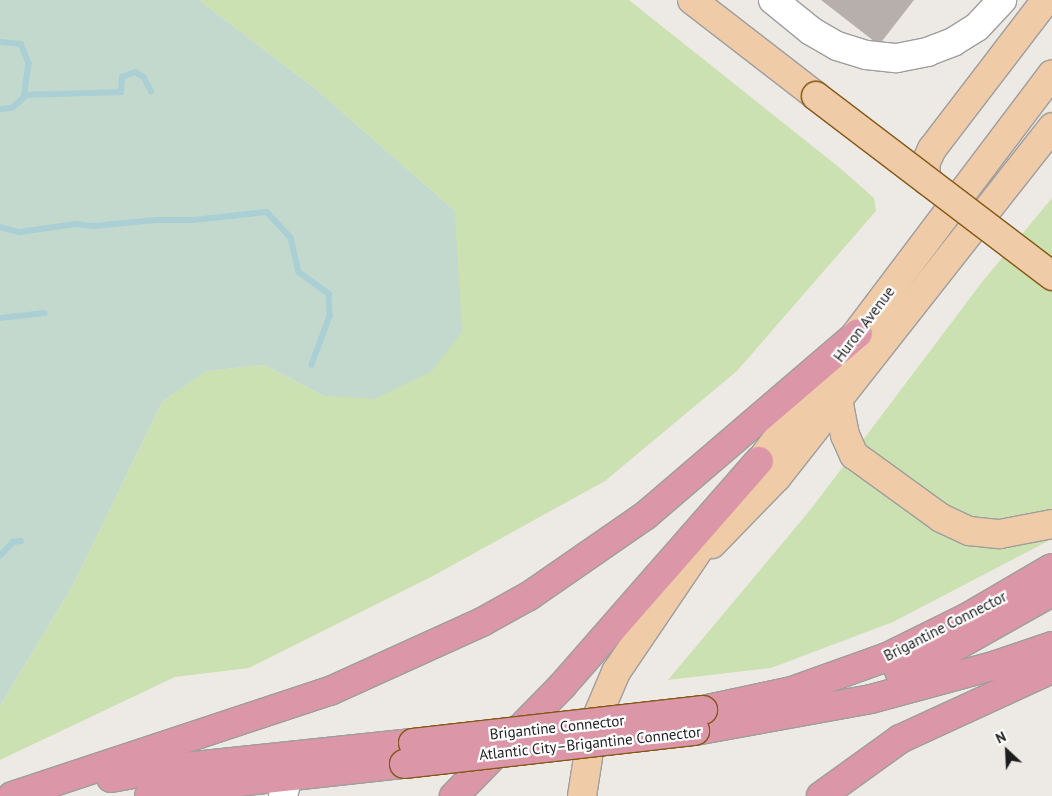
<!DOCTYPE html>
<meta charset="utf-8">
<style>
body{margin:0}
#map{position:relative;width:1052px;height:796px;overflow:hidden;background:#edeae5;font-family:"PT Sans",sans-serif}
div>[style]{position:absolute}
[style*='--x']{left:calc(var(--x)*1px);top:calc(var(--y)*1px);width:calc(var(--w)*1px);rotate:calc(var(--a)*1deg)}
.grass>*{inset:0;background:#cce1b1}
.wetland>*{inset:0;background:#c4d9ce}
.stream>*{height:5.5px;margin:-2.75px;padding:0 2.75px;transform-origin:2.75px;border-radius:2.75px;background:#aacfd5}
.building>*{inset:0;background:#b6afab}
.roads{filter:drop-shadow(1px 0 #9e9e9e) drop-shadow(-1px 0 #9e9e9e) drop-shadow(0 1px #9e9e9e) drop-shadow(0 -1px #9e9e9e)}
.minor>*{height:28px;margin:-14px;padding:0 14px;transform-origin:14px;border-radius:14px;background:#fff}
.major>*{height:28px;margin:-14px;padding:0 14px;transform-origin:14px;border-radius:14px;background:#f0cba7}
.highway>*{height:28px;margin:-14px;padding:0 14px;transform-origin:14px;border-radius:14px;background:#db96a7}
.bridges{filter:drop-shadow(1px 0 #845713) drop-shadow(-1px 0 #845713) drop-shadow(0 1px #845713) drop-shadow(0 -1px #845713)}
.major-bridge>*{height:28px;margin:-14px;padding:0 14px;transform-origin:14px;border-radius:14px;background:#f0cba7}
.highway-bridge>*{height:28px;margin:-14px;padding:0 14px;transform-origin:14px;border-radius:14px;background:#db96a7}
span{translate:-50% -50%;white-space:nowrap;text-align:center;line-height:1.15;-webkit-text-stroke:4.5px #fff;paint-order:stroke}
.street-label{font-size:15px;color:#1d1d1d}
.north{position:absolute;left:982px;top:726px;width:50px;height:50px;-webkit-text-stroke:4px #fff;paint-order:stroke;rotate:335deg;font-size:14px;font-weight:700;line-height:20px;text-align:center;color:#1d1d1d}
.north::after{content:'';display:block;margin:auto;width:18px;height:22px;background:#1d1d1d;clip-path:polygon(50% 0,100% 100%,50% 72%,0 100%)}
</style>
<div id="map">
<div class="grass">
<i style="clip-path:polygon(199px 0,629px 0,840px 168px,874px 198px,876px 211px,737px 371px,605px 481px,431px 577px,249px 668px,175px 677px,0 760px,0 706px,73px 585px,162px 402px,205px 371px,264px 365px,324px 396px,455px 211px,318px 91px)"></i>
<i style="clip-path:polygon(1052px 198px,1052px 539px,893px 622px,771px 668px,668px 680px,811px 509px,982px 282px)"></i>
</div>
<div class="wetland">
<i style="clip-path:polygon(0 0,199px 0,318px 91px,455px 211px,462px 332px,432px 371px,375px 399px,324px 396px,264px 365px,206px 371px,162px 402px,73px 585px,0 706px)"></i>
</div>
<div class="stream">
<i style="--x:0;--y:42;--w:21;--a:5"></i>
<i style="--x:21;--y:44;--w:21;--a:67"></i>
<i style="--x:29;--y:63;--w:35;--a:98"></i>
<i style="--x:24;--y:98;--w:15;--a:138"></i>
<i style="--x:13;--y:108;--w:13;--a:171"></i>
<i style="--x:25;--y:95;--w:96;--a:-1.8"></i>
<i style="--x:121;--y:92;--w:15;--a:-86"></i>
<i style="--x:122;--y:77;--w:14;--a:-21"></i>
<i style="--x:135;--y:72;--w:10;--a:29"></i>
<i style="--x:144;--y:77;--w:16;--a:63"></i>
<i style="--x:0;--y:227;--w:20;--a:15"></i>
<i style="--x:19;--y:232;--w:59;--a:-7.9"></i>
<i style="--x:77;--y:224;--w:17;--a:7"></i>
<i style="--x:94;--y:226;--w:62;--a:-5.5"></i>
<i style="--x:156;--y:220;--w:38;--a:0"></i>
<i style="--x:194;--y:220;--w:73;--a:-6.3"></i>
<i style="--x:267;--y:212;--w:35;--a:47"></i>
<i style="--x:291;--y:238;--w:35;--a:77"></i>
<i style="--x:299;--y:272;--w:37;--a:36"></i>
<i style="--x:329;--y:294;--w:22;--a:87"></i>
<i style="--x:330;--y:316;--w:52;--a:110.2"></i>
<i style="--x:0;--y:318;--w:45;--a:-6.3"></i>
<i style="--x:0;--y:556;--w:19;--a:-47"></i>
<i style="--x:13;--y:542;--w:8;--a:-7"></i>
</div>
<div class="building">
<i style="clip-path:polygon(821px 0,914px 0,879px 45px)"></i>
</div>
<div class="roads">
<div class="minor">
<i style="--x:773;--y:0;--w:49;--a:39.2"></i>
<i style="--x:811;--y:31;--w:30;--a:30"></i>
<i style="--x:837;--y:46;--w:30;--a:17"></i>
<i style="--x:866;--y:55;--w:31;--a:6"></i>
<i style="--x:897;--y:58;--w:31;--a:-11"></i>
<i style="--x:927;--y:52;--w:28;--a:-21"></i>
<i style="--x:953;--y:42;--w:28;--a:-32"></i>
<i style="--x:977;--y:27;--w:37;--a:-47"></i>
<i style="--x:283;--y:796;--w:21;--a:-76"></i>
</div>
<div class="major">
<i style="--x:692;--y:0;--w:157;--a:37.7"></i>
<i style="--x:927;--y:181;--w:17;--a:-97"></i>
<i style="--x:925;--y:164;--w:17;--a:-65"></i>
<i style="--x:932;--y:149;--w:188;--a:-52.6"></i>
<i style="--x:838;--y:399;--w:37;--a:79"></i>
<i style="--x:845;--y:435;--w:22;--a:66"></i>
<i style="--x:854;--y:455;--w:107;--a:35.9"></i>
<i style="--x:941;--y:518;--w:31;--a:25"></i>
<i style="--x:969;--y:531;--w:31;--a:6"></i>
<i style="--x:1000;--y:534;--w:53;--a:-10.9"></i>
<i style="--x:746;--y:480;--w:508;--a:-52.99"></i>
<i style="--x:712;--y:544;--w:93;--a:-45.9"></i>
<i style="--x:777;--y:477;--w:445;--a:-51.8"></i>
<i style="--x:582;--y:796;--w:71;--a:-81.1"></i>
<i style="--x:593;--y:726;--w:59;--a:-66.9"></i>
<i style="--x:616;--y:672;--w:184;--a:-55.9"></i>
</div>
<div class="highway">
<i style="--x:899;--y:671;--w:56;--a:-22.9"></i>
<i style="--x:951;--y:649;--w:116;--a:-29.4"></i>
<i style="--x:703;--y:710;--w:91;--a:-12.1"></i>
<i style="--x:792;--y:691;--w:101;--a:-19.7"></i>
<i style="--x:887;--y:657;--w:88;--a:-26.3"></i>
<i style="--x:966;--y:618;--w:99;--a:-30.2"></i>
<i style="--x:695;--y:731;--w:179;--a:-10.3"></i>
<i style="--x:871;--y:699;--w:130;--a:-15.2"></i>
<i style="--x:996;--y:665;--w:59;--a:-18.7"></i>
<i style="--x:111;--y:778;--w:46;--a:-10.1"></i>
<i style="--x:156;--y:770;--w:258;--a:-6"></i>
<i style="--x:12;--y:796;--w:335;--a:-18.3"></i>
<i style="--x:330;--y:691;--w:167;--a:-24.4"></i>
<i style="--x:482;--y:622;--w:54;--a:-29"></i>
<i style="--x:529;--y:596;--w:142;--a:-34.7"></i>
<i style="--x:646;--y:515;--w:279;--a:-40.6"></i>
<i style="--x:149;--y:796;--w:62;--a:-10.2"></i>
<i style="--x:210;--y:785;--w:195;--a:-6.2"></i>
<i style="--x:454;--y:796;--w:154;--a:-45.5"></i>
<i style="--x:562;--y:686;--w:299;--a:-48.8"></i>
<i style="--x:821;--y:796;--w:97;--a:-35.8"></i>
<i style="--x:900;--y:739;--w:167;--a:-24.7"></i>
</div>
</div>
<div class="bridges">
<div class="major-bridge">
<i style="--x:816;--y:96;--w:297;--a:37.3"></i>
</div>
<div class="highway-bridge">
<i style="--x:413;--y:743;--w:292;--a:-6.5"></i>
<i style="--x:404;--y:764;--w:293;--a:-6.5"></i>
</div>
</div>
<div class="street-label">
<span style="left:864px;top:324px;rotate:-53deg">Huron Avenue</span>
<span style="left:945px;top:626px;rotate:-27deg">Brigantine Connector</span>
<span style="left:557px;top:727px;rotate:-6deg">Brigantine Connector</span>
<span style="left:590px;top:743px;rotate:-6deg">Atlantic City–Brigantine Connector</span>
</div>
<div class="north">N</div>
</div>
